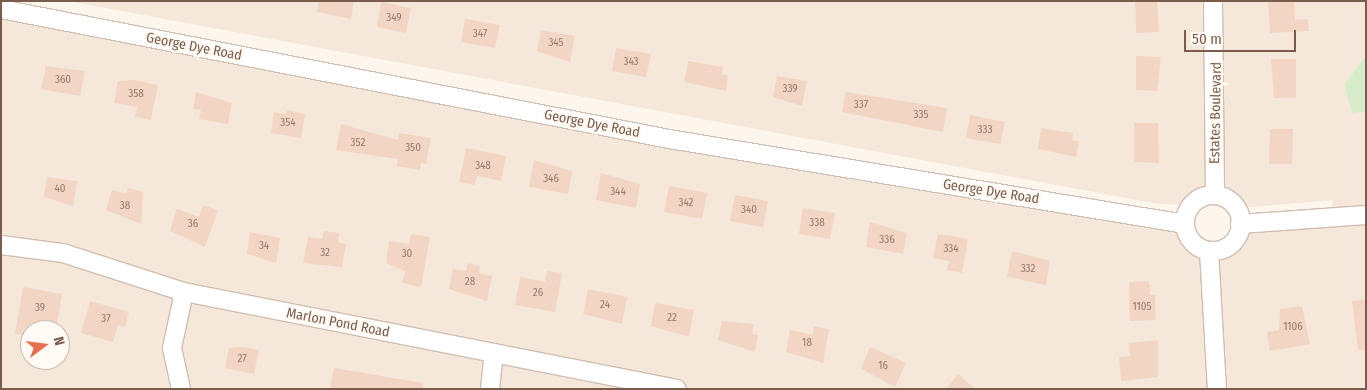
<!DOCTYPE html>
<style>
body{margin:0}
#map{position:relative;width:1367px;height:390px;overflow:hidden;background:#fdf6ec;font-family:"Fira Sans Condensed",sans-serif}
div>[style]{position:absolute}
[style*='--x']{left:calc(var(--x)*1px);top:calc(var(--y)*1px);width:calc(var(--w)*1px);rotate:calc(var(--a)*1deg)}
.residential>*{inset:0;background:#f5e8da}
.green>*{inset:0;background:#d8ecc9}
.building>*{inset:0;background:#f3d5c3}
.roads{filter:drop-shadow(1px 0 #d1beb0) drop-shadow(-1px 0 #d1beb0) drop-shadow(0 1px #d1beb0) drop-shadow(0 -1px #d1beb0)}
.minor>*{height:18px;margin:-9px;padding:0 9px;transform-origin:9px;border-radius:9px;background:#fff}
.minor>.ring{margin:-9px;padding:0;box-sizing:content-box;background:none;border:18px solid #fff;border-radius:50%}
span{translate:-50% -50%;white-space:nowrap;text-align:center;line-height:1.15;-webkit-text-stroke:5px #fffaf3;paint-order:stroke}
.number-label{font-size:11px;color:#987a6a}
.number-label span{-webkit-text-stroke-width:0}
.street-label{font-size:14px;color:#7a5c4d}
.frame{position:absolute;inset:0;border:2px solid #7a5c4d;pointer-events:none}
.north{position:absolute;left:20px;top:320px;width:50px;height:50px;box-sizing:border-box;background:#fffaf3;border:1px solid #cabbb1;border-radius:50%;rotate:75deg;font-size:14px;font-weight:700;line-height:20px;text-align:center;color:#7a5c4d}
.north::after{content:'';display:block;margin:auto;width:18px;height:22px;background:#e76f51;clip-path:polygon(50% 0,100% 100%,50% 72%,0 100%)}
.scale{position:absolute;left:1184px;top:30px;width:112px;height:22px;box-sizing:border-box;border:2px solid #7a5c4d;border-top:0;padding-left:6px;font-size:15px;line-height:18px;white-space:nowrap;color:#7a5c4d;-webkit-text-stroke:4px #fffaf3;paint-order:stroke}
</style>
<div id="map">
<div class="residential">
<i style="clip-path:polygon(evenodd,68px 1px,1366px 1px,1366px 55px,1344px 85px,1352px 113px,1366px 112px,1366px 389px,1px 389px,1px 9px,1186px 231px,1202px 249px,1224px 248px,1239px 232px,1332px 220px,1333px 200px,1252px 207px,1158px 204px,68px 1px,30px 330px,60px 330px,60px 360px,30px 360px,30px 330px)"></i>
</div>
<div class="green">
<i style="clip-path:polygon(1366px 55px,1366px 112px,1352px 113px,1344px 85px)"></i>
</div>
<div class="building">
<i style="clip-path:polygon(319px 1px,354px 1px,351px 19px,317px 12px)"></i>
<i style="clip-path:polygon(1135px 1px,1157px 1px,1159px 32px,1136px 33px)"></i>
<i style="clip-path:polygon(1268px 1px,1294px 1px,1295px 20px,1308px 19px,1309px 31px,1270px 33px)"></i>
<i style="clip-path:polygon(381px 2px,411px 8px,406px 33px,377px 27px)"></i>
<i style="clip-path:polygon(465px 19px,500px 25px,495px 48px,461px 42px)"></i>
<i style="clip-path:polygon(541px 30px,575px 36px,570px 62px,537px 51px)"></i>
<i style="clip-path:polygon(616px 48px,651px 54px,646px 77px,612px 71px)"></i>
<i style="clip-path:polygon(1136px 56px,1161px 57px,1157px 91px,1136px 90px)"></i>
<i style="clip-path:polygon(1271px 59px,1296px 59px,1296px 98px,1274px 98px)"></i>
<i style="clip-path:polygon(688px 61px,723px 67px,722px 74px,728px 75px,726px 91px,684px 82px)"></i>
<i style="clip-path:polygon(46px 66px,85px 71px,80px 96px,41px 89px)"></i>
<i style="clip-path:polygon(777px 76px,807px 81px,802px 106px,773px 97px)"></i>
<i style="clip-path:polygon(134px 80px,158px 85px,151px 120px,135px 117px,137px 107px,114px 103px,118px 81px)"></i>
<i style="clip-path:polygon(196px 92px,232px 103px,228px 124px,199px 119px,201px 110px,193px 109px)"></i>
<i style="clip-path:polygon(846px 92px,947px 108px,943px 132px,842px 112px)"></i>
<i style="clip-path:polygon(287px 110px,305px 114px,301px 138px,271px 133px,274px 112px,286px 114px)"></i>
<i style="clip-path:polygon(970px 115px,1005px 122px,1000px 144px,966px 138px)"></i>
<i style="clip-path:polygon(1134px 123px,1158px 123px,1159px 163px,1134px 162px)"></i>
<i style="clip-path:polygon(341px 124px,398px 140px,399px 133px,431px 138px,426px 164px,421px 163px,420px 170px,397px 166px,398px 159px,336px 150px)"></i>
<i style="clip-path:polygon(1041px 128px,1073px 133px,1072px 140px,1079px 141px,1076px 157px,1038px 149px)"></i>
<i style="clip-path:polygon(1270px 129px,1293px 129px,1292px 164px,1269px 164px)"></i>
<i style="clip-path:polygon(466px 148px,506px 156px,501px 181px,477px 176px,475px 185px,459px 182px)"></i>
<i style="clip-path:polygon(534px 160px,572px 171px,568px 194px,529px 187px)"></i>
<i style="clip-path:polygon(601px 173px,640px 184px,636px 208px,596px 200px)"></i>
<i style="clip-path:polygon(47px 177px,77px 181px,73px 206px,44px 197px)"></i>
<i style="clip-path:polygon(669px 186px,707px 193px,702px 219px,664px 212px)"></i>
<i style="clip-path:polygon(128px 188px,143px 192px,141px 224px,106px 210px,112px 190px,126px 194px)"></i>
<i style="clip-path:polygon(735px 195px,768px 201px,763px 227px,730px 221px)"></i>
<i style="clip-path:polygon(203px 205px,218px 210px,205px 247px,170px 231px,177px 209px,199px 217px)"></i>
<i style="clip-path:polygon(803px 208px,835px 213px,830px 239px,799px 234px)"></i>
<i style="clip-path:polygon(870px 222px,907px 233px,903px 254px,866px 247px)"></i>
<i style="clip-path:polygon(324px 231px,339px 233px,338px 242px,346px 244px,342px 267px,303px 263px,308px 237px,322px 239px)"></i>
<i style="clip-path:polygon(250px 232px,280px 238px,276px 263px,247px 254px)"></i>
<i style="clip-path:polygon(411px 234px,430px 237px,421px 287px,402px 283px,405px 271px,386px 263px,389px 241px,409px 244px)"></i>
<i style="clip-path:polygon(938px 234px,968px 239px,962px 273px,947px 270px,949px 261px,933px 258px)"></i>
<i style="clip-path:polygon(1012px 251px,1050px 261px,1046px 285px,1007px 277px)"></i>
<i style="clip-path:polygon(468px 263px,480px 266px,479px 273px,492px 276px,487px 301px,449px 289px,453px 269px,466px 271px)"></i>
<i style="clip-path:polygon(547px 271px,562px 273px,555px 312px,515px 305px,520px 277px,545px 282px)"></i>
<i style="clip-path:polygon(1149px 281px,1150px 295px,1155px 295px,1156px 320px,1130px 321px,1129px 282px)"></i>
<i style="clip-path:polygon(23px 287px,62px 294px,57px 324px,31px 323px,29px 336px,15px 334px)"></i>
<i style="clip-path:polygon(588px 289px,627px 297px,622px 324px,583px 314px)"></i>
<i style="clip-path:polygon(1366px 299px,1366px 350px,1358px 350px,1352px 301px)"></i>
<i style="clip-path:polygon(90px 301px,129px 312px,125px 327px,118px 325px,113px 342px,81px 333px)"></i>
<i style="clip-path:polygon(655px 303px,694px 310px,689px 337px,651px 326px)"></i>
<i style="clip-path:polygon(1302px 306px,1310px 344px,1270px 351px,1267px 332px,1279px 330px,1280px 309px)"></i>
<i style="clip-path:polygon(722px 321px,754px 324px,752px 334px,758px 335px,755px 352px,718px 340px)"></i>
<i style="clip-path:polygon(814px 326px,829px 329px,823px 363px,786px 352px,790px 330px,813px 335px)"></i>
<i style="clip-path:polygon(1158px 340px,1158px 377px,1121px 381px,1119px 357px,1130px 356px,1129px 343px)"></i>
<i style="clip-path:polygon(241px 347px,259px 350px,254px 374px,225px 368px,229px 348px)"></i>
<i style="clip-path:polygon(870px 347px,906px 363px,895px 387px,861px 369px)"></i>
<i style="clip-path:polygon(334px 368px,423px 383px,423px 389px,330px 389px)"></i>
<i style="clip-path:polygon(958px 374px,975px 389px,946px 389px)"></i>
</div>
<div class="roads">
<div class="minor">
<i style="--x:1213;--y:1;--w:194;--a:89.4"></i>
<i style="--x:1;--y:9;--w:681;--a:11.01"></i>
<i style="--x:669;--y:139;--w:523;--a:9.35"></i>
<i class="ring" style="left:1185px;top:195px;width:38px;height:38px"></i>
<i style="--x:1240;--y:224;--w:126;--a:-4.1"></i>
<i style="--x:1;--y:245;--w:63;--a:7.4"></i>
<i style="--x:63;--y:253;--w:127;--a:17.9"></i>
<i style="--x:184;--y:292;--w:502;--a:11.13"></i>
<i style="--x:1209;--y:251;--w:138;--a:86.7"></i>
<i style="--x:181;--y:389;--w:42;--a:-102.4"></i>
<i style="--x:172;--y:348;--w:57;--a:-77.9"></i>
<i style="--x:490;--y:389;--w:36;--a:-84"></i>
</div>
</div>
<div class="number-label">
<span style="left:394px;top:18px">349</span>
<span style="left:480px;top:34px">347</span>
<span style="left:556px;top:43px">345</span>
<span style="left:631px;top:62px">343</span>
<span style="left:63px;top:80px">360</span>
<span style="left:790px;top:89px">339</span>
<span style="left:136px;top:94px">358</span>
<span style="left:861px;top:105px">337</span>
<span style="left:921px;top:115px">335</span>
<span style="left:288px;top:123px">354</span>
<span style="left:985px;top:130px">333</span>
<span style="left:358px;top:143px">352</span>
<span style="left:413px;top:148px">350</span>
<span style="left:483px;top:166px">348</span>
<span style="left:551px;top:179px">346</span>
<span style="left:60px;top:189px">40</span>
<span style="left:618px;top:192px">344</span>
<span style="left:686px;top:203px">342</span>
<span style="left:125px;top:206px">38</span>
<span style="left:749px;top:210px">340</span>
<span style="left:817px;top:223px">338</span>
<span style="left:193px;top:224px">36</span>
<span style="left:887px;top:240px">336</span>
<span style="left:264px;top:246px">34</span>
<span style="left:951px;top:249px">334</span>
<span style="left:325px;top:253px">32</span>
<span style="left:407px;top:254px">30</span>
<span style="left:1028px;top:269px">332</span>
<span style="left:470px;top:282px">28</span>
<span style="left:538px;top:293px">26</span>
<span style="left:605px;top:305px">24</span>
<span style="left:1142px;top:307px">1105</span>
<span style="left:40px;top:308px">39</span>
<span style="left:672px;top:318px">22</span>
<span style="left:106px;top:319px">37</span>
<span style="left:1293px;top:327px">1106</span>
<span style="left:807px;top:343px">18</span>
<span style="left:242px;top:359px">27</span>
<span style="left:883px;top:366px">16</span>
</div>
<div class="street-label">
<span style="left:194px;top:47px;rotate:11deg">George Dye Road</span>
<span style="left:1216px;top:113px;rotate:-89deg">Estates Boulevard</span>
<span style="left:592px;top:124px;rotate:11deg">George Dye Road</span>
<span style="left:991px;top:192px;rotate:9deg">George Dye Road</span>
<span style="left:338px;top:323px;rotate:11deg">Marlon Pond Road</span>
</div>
<div class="frame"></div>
<div class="north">N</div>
<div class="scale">50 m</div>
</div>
